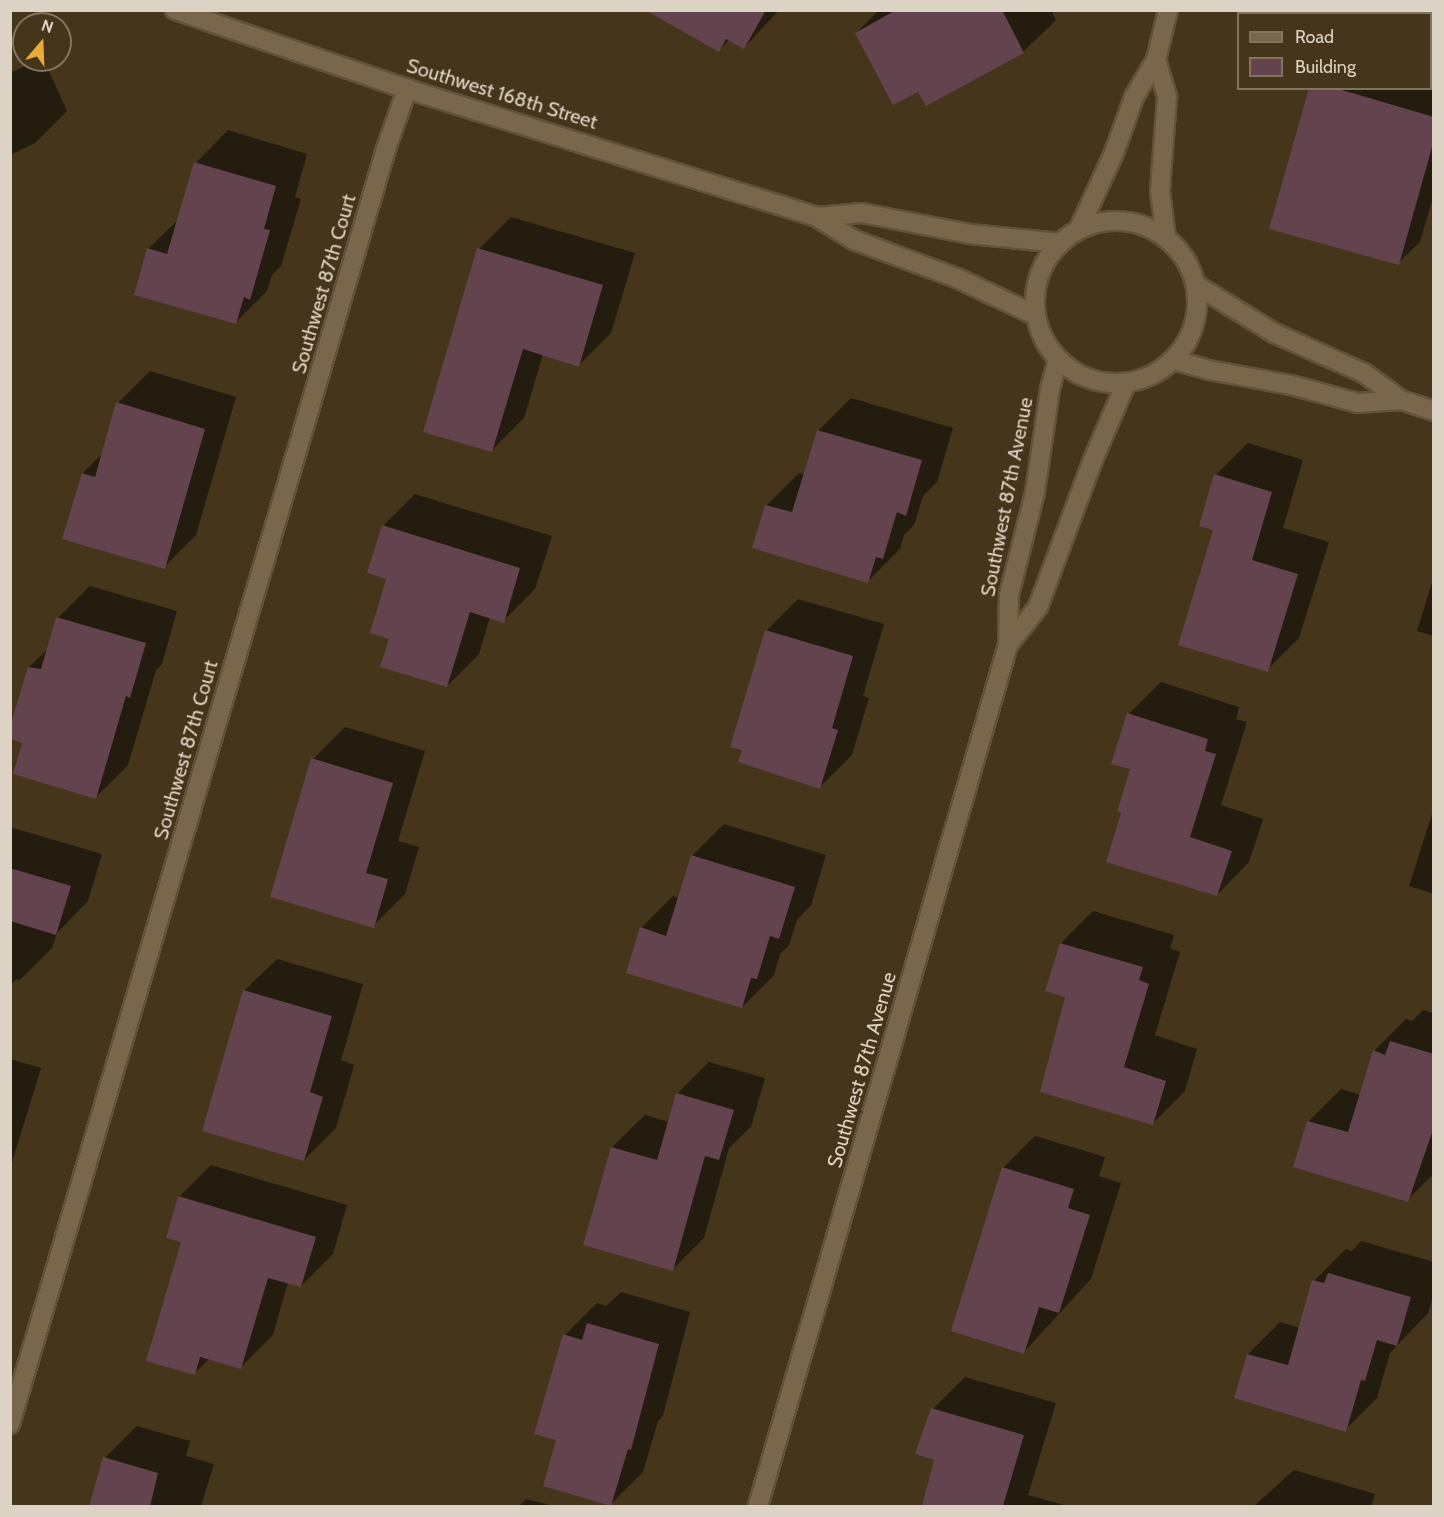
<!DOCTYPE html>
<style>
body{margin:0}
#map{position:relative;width:1444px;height:1517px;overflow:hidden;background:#45351b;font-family:Cabin,sans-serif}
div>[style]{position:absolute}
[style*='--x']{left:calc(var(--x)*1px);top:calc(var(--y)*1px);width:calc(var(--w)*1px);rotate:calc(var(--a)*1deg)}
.shadow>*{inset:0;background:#0007}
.building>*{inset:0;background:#63434d}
.roads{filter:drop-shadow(2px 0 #60533c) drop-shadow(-2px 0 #60533c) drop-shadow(0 2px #60533c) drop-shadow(0 -2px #60533c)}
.minor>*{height:18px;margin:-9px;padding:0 9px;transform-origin:9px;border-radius:9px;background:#79674c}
.minor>.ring{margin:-9px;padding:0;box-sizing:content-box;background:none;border:18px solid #79674c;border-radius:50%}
span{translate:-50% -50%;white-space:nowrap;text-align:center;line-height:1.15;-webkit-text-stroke:4.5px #45351b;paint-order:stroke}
.street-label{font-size:20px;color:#ddd3c4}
.frame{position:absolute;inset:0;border:12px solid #ddd3c4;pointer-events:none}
.legend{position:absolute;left:1237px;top:12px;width:195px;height:78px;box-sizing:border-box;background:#45351b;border:2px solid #82745f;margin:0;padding:8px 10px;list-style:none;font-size:18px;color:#ddd3c4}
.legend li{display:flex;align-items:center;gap:12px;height:30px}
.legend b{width:30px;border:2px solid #82745f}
.north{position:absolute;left:12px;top:12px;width:60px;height:60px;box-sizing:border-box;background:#45351b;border:2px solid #82745f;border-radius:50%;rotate:19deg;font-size:16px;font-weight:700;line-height:24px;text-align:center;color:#ddd3c4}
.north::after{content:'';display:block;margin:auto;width:21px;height:27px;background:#e9ab38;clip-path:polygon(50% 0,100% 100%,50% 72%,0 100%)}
</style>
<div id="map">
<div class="shadow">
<i style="clip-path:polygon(648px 10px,779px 10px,744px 48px,729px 40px,719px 50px)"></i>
<i style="clip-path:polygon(879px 10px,1051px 10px,1056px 20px,1023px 52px,927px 104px,918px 90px,856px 33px)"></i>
<i style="clip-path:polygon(38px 60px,44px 60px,67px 111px,35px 143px,10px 155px,10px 73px)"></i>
<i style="clip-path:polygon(1310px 88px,1434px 89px,1434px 194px,1420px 242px,1398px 263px)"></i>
<i style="clip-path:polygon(228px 130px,307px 154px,295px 197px,301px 199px,281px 266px,272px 275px,267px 291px,235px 323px,136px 294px,149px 248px,180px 218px,196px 163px)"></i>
<i style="clip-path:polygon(511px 217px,635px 253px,611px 333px,579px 365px,543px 354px,524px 418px,492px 450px,479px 249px)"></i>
<i style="clip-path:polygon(150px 371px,236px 397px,196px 535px,164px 567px,64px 538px,83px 473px,103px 453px,118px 403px)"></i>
<i style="clip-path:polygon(851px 398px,953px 428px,937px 482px,923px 496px,914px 525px,904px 535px,900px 549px,868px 581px,754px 547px,767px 505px,799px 473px,805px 475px,819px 430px)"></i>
<i style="clip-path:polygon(1248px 443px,1303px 460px,1283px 528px,1329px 542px,1299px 638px,1267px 670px,1216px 475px)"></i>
<i style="clip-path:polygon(415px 494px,552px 536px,535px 589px,503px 621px,490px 617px,479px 654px,447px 686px,391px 638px,383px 526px)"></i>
<i style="clip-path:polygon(1434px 576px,1434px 636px,1417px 631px)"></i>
<i style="clip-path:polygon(90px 586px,177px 611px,162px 664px,156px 670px,128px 765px,96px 797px,29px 667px,49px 648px,58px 618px)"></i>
<i style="clip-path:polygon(798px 599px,884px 624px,863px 696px,869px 698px,852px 755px,820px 787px,766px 631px)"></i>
<i style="clip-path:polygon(1161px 682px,1239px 707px,1236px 719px,1247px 722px,1221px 805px,1263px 819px,1249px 862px,1217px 895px,1123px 812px,1132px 768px,1129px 714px)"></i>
<i style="clip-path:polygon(345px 727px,425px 751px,398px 841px,419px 847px,405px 894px,373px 926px,313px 759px)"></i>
<i style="clip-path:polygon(1434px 808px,1434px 894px,1409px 886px)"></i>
<i style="clip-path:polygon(724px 824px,826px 855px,811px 905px,797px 920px,789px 945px,780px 954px,774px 975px,742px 1007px,641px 928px,673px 896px,679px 898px,692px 856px)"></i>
<i style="clip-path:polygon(10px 827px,102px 854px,88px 901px,57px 933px,52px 948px,20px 980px,17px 979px,10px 985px)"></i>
<i style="clip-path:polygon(1093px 911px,1174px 935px,1170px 948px,1180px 952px,1155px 1035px,1197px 1049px,1185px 1091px,1153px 1123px,1066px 996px,1061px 943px)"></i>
<i style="clip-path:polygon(277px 959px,363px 984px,341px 1060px,354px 1065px,336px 1128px,304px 1160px,244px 991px)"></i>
<i style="clip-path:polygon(1423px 1010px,1434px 1013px,1434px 1174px,1407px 1200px,1309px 1121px,1341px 1089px,1361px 1095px,1374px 1051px,1406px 1019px,1412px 1021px)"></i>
<i style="clip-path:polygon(10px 1059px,41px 1068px,10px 1169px)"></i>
<i style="clip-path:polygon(709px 1062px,765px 1078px,751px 1127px,729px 1148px,704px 1238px,672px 1270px,585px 1244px,612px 1147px,645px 1115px,669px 1122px,677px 1094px)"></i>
<i style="clip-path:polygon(1035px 1136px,1105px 1157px,1099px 1176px,1121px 1183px,1091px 1279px,1024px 1352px,1003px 1168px)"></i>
<i style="clip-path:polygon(211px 1165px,347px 1205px,333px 1254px,301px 1286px,288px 1282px,273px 1335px,241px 1367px,210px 1358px,195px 1373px,179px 1197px)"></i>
<i style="clip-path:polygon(1361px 1241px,1434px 1262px,1434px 1294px,1428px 1313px,1390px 1353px,1377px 1398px,1345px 1430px,1235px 1397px,1248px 1354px,1280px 1322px,1300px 1328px,1314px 1281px,1346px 1249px,1352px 1251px)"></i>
<i style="clip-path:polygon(621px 1292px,690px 1312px,663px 1416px,658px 1421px,643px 1472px,611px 1504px,565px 1335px,597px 1303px,606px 1306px)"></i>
<i style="clip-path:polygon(965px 1377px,1056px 1403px,1028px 1495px,1068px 1506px,924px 1506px,935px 1459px,933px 1409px)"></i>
<i style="clip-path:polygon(137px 1426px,190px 1441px,186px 1456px,214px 1464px,201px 1506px,91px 1506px,105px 1458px)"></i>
<i style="clip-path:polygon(1294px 1470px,1375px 1494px,1371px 1506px,1254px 1506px)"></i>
<i style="clip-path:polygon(526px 1499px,554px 1506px,519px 1506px)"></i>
</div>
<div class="building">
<i style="clip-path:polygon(645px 10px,766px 10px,744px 49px,726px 39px,719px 52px)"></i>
<i style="clip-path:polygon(896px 10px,1002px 10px,1024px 53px,926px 106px,918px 92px,893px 105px,855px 33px)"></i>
<i style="clip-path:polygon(1309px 88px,1335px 88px,1434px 117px,1434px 140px,1399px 265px,1269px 229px)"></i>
<i style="clip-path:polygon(194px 162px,276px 186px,264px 229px,270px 230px,250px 300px,244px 297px,236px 324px,134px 295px,147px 248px,167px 254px)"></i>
<i style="clip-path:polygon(477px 248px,603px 285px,579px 367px,523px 349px,492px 452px,423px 432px)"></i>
<i style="clip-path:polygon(116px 402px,205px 429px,165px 569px,62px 539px,82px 473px,95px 477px)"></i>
<i style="clip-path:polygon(817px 430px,922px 460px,906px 516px,897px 512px,883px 559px,876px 557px,868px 583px,752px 548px,765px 505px,792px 512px)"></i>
<i style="clip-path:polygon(1214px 474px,1272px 492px,1252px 560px,1298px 574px,1268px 672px,1178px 645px,1213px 530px,1199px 526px)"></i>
<i style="clip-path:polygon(382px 525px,520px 568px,504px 623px,470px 612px,447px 687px,380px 667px,389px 639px,370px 633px,386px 579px,367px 573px)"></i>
<i style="clip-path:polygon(56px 617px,146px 643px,130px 698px,126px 696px,96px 799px,13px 774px,22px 743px,10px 739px,10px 726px,28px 667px,41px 669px)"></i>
<i style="clip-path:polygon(765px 630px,853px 656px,832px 728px,838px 730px,820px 789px,738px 762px,742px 750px,730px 747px)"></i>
<i style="clip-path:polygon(1127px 713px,1208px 739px,1205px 751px,1216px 754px,1190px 837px,1232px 851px,1217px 896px,1106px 862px,1121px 813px,1117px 812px,1130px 769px,1111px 764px)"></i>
<i style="clip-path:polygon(311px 758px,393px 783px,366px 873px,388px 879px,374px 928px,270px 897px)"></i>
<i style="clip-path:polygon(691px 855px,795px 887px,779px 939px,770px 936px,757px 979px,751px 978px,742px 1008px,626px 973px,640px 927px,666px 936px)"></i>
<i style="clip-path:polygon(10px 868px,71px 886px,56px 935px,10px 921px)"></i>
<i style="clip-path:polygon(1060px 943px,1143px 967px,1139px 980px,1149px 984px,1124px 1067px,1166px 1081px,1153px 1125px,1040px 1092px,1065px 997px,1045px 991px)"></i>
<i style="clip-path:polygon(243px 990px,332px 1016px,310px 1092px,323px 1097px,304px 1161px,202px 1131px)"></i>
<i style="clip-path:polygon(1390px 1041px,1434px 1054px,1434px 1127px,1408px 1202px,1293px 1167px,1307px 1121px,1348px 1132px,1373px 1050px,1385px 1055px)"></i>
<i style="clip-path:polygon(676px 1093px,734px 1110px,719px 1160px,705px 1156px,673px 1271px,583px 1245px,611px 1147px,657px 1160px)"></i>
<i style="clip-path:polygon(1002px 1167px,1074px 1189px,1068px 1208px,1090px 1215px,1059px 1313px,1039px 1307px,1024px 1354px,951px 1331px)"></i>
<i style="clip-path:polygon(178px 1196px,316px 1237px,301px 1287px,268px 1278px,241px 1369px,200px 1357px,195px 1375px,146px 1361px,181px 1242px,166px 1238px)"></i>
<i style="clip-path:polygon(1328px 1273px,1411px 1297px,1397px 1346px,1377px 1340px,1365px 1381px,1361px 1380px,1346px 1432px,1234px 1398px,1247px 1354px,1288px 1365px,1312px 1280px,1324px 1283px)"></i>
<i style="clip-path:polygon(587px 1323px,659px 1344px,631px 1450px,628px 1449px,611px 1506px,543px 1486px,556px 1440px,534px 1434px,563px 1334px,582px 1340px)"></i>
<i style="clip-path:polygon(931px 1408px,1024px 1435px,1003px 1506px,922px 1506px,934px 1460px,915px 1454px)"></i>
<i style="clip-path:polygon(103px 1457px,158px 1473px,150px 1506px,89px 1506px)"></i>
</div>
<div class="roads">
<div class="minor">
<i style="--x:175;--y:10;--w:245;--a:18.8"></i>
<i style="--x:407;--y:89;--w:430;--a:17.3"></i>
<i style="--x:817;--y:217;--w:44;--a:31.9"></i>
<i style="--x:854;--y:240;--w:110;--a:20.3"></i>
<i style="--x:957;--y:278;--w:86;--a:25.4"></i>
<i style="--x:1156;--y:60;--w:39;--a:73"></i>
<i style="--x:1167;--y:97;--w:94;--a:94.3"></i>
<i style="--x:1160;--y:191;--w:47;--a:82.7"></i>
<i style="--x:817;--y:217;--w:45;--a:-5.1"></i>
<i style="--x:862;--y:213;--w:110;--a:11"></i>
<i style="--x:970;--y:234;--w:90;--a:5.7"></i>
<i class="ring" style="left:1035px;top:221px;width:144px;height:144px"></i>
<i style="--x:1079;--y:229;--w:84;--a:-65.3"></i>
<i style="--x:1114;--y:153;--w:59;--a:-70.3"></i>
<i style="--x:1134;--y:97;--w:43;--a:-59.3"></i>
<i style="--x:1156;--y:60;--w:51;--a:-76.5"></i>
<i style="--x:1196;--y:285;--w:92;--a:31.6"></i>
<i style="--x:1274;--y:333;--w:98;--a:24"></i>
<i style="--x:1364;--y:373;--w:46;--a:36.1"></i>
<i style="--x:1401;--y:400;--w:35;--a:18"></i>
<i style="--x:1174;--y:360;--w:36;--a:16"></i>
<i style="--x:1209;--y:370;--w:83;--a:10.4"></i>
<i style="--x:1291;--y:385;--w:69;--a:15"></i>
<i style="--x:1358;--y:403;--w:43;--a:-4"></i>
<i style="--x:1008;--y:645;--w:48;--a:-51.7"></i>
<i style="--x:1038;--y:607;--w:157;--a:-69.5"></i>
<i style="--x:1093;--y:460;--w:84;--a:-66.8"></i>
<i style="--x:10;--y:1424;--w:1329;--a:-73.57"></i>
<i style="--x:386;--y:149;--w:64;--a:-70.7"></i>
<i style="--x:758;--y:1506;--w:897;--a:-73.81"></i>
<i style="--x:1008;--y:645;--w:50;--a:-88.9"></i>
<i style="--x:1009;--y:595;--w:106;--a:-75.8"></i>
<i style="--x:1035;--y:492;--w:104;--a:-81.7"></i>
<i style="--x:1050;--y:389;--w:31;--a:-75"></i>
</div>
</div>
<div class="street-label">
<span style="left:502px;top:94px;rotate:17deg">Southwest 168th Street</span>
<span style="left:324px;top:284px;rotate:-74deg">Southwest 87th Court</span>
<span style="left:1007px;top:497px;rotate:-79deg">Southwest 87th Avenue</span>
<span style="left:186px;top:750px;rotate:-74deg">Southwest 87th Court</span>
<span style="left:862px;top:1070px;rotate:-74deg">Southwest 87th Avenue</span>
</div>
<div class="frame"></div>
<ul class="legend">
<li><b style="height:8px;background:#79674c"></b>Road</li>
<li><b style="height:16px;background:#63434d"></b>Building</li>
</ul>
<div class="north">N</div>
</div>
